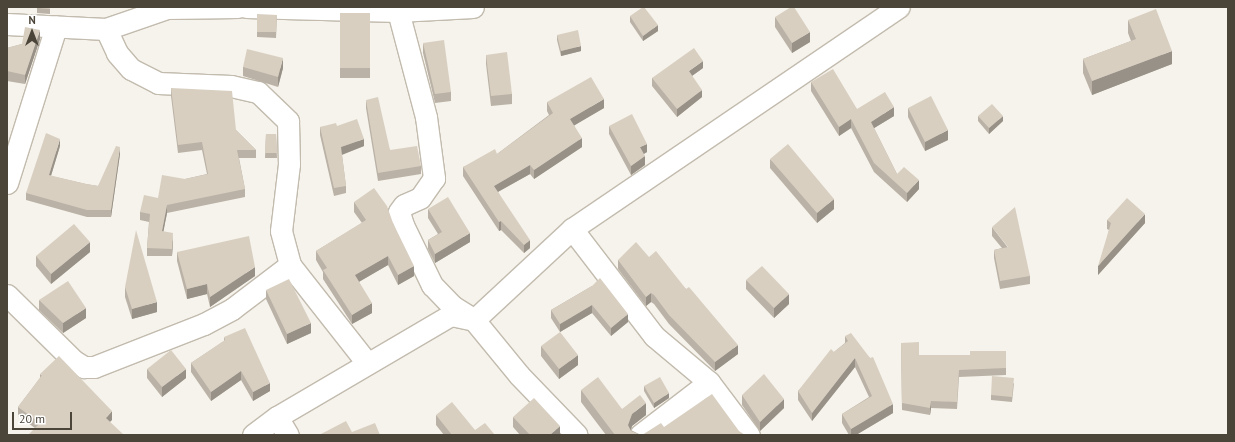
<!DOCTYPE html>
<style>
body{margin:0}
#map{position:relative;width:1235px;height:442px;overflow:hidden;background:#f6f3ec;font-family:"PT Sans",sans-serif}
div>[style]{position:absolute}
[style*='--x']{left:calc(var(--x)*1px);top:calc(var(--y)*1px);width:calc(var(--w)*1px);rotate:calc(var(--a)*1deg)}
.roads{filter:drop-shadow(1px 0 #c2bbae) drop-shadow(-1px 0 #c2bbae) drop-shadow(0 1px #c2bbae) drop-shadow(0 -1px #c2bbae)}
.minor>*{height:21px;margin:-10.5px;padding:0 10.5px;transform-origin:10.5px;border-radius:10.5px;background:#fff}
.wall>*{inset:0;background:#bab2a6}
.shaded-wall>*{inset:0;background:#979187}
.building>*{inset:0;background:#d8cfc1}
span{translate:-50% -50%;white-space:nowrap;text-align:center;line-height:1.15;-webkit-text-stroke:4px #fff;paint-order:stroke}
.frame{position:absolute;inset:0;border:8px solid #4b4439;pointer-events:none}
.north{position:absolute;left:12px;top:12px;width:40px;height:40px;-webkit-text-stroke:3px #fff;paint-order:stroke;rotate:0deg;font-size:11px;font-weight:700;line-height:16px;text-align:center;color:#4b4439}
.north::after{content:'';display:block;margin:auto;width:14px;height:18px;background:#4b4439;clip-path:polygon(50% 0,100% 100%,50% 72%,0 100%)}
.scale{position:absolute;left:12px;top:412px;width:60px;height:18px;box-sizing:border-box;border:2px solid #4b4439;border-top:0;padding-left:5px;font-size:12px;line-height:14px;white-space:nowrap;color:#4b4439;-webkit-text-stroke:3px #fff;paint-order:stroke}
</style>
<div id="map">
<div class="roads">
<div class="minor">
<i style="--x:246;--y:7;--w:152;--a:1.5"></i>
<i style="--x:398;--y:11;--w:75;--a:-3.1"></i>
<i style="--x:398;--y:11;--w:110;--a:75.2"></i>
<i style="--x:426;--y:117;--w:62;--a:82.5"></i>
<i style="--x:434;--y:178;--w:24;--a:125"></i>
<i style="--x:420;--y:198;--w:17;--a:156"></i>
<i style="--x:404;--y:205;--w:9;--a:126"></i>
<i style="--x:399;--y:212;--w:14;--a:73"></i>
<i style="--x:403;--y:225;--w:67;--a:64.2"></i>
<i style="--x:432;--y:285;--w:29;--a:46"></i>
<i style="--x:452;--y:306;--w:26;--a:32"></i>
<i style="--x:474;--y:320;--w:71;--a:50.7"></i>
<i style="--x:519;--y:375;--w:83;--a:46"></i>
<i style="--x:7;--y:24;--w:99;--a:2.9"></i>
<i style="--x:106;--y:29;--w:65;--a:-19"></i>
<i style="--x:167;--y:8;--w:71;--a:-0.8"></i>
<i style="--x:106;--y:29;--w:26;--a:65"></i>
<i style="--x:117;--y:53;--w:21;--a:49"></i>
<i style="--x:131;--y:69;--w:30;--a:27"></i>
<i style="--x:158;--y:83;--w:73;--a:2.4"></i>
<i style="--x:231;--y:86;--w:28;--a:13"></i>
<i style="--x:258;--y:92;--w:42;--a:44"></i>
<i style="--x:288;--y:121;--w:43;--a:88.7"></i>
<i style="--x:289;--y:164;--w:67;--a:96.8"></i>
<i style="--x:281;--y:231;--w:35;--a:75"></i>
<i style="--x:290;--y:265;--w:125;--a:51.8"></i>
<i style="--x:7;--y:183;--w:164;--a:-72.6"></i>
<i style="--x:572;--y:229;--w:135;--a:52.5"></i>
<i style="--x:654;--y:336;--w:72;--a:39.9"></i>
<i style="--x:709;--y:382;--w:66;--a:53"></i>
<i style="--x:7;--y:295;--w:94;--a:44.6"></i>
<i style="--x:74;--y:361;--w:12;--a:31"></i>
<i style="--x:84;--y:367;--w:10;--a:0"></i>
<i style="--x:94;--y:367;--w:118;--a:-21.4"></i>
<i style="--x:204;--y:324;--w:32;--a:-28"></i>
<i style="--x:232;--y:309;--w:73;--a:-37.2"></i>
<i style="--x:277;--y:417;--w:21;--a:59"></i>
<i style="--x:253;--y:435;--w:30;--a:-37"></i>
<i style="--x:277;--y:417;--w:202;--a:-30.4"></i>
<i style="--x:451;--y:315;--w:24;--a:12"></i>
<i style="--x:474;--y:320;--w:134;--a:-42.9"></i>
<i style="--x:572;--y:229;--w:395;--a:-34.2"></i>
<i style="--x:640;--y:435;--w:87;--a:-37.5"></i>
</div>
</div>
<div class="wall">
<i style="clip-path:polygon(37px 7px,50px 7px,50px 14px,37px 13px)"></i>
<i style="clip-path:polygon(340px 13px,370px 13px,370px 78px,340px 78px)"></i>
<i style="clip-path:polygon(277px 15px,276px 38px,257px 37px,257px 32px)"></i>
<i style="clip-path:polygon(630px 16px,658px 31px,643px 41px,630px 22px)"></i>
<i style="clip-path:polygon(775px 17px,810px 42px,792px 53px,775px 27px)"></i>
<i style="clip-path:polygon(1128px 20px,1172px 64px,1092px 95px,1083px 73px,1083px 59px,1131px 41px,1128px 33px)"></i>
<i style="clip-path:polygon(557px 35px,581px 51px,561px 56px,557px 40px)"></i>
<i style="clip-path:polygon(40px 39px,25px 84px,7px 81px,7px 48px)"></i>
<i style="clip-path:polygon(423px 43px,451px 92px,451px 101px,435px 103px,423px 53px)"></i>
<i style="clip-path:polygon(486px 55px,512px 94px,512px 104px,491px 106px,486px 64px)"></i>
<i style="clip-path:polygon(243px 67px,283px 68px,278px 87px,243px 76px)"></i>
<i style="clip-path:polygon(703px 68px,692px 76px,702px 97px,677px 117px,652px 86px,652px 78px)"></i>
<i style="clip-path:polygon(811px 82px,857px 109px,894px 116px,874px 128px,897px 174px,919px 189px,907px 202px,874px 172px,851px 128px,839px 136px,811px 91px)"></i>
<i style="clip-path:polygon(171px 88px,236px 130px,256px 150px,256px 158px,239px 158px,245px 189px,245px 197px,167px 213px,163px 232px,173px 241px,172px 256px,147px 256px,147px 248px,149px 222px,140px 220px,140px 212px,158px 198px,185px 179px,207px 174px,202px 150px,178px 153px,171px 96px)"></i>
<i style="clip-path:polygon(366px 100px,390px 150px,421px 166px,421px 174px,378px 181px,366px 108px)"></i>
<i style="clip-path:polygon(547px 102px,604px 108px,574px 125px,582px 147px,534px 179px,530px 174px,498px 192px,530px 248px,524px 253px,501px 230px,499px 231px,463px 176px,463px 167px,497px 154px,549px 115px,547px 111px)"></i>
<i style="clip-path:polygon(908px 108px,948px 140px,925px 151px,908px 117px)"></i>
<i style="clip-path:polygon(978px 116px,1003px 121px,989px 134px,978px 121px)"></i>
<i style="clip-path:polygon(337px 126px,364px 146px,342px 155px,346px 186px,346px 193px,334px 196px,320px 135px,320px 127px)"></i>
<i style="clip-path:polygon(609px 126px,647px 152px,644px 154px,645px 165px,631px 175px,609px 134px)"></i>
<i style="clip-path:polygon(266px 134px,276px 134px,277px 158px,265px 158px)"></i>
<i style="clip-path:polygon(60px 146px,51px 176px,86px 184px,98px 186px,120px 154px,111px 217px,87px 217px,26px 200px,26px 193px)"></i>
<i style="clip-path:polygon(770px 159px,834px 209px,817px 223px,770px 168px)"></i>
<i style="clip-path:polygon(354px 202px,393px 223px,414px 276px,398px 285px,388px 265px,359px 282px,372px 313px,352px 324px,323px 279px,323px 272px,316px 260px,316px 251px,362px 223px,354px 212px)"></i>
<i style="clip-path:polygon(428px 209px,470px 242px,435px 263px,428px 249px,428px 240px,438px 234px,428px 218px)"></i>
<i style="clip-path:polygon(1107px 220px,1145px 223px,1098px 275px,1109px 230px,1107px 229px)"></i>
<i style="clip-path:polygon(992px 227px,1030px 276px,1030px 284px,1000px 289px,994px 258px,994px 250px,1002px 248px,992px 236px)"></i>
<i style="clip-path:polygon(90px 252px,51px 284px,36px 266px,36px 256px)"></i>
<i style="clip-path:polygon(177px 252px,255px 276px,210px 307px,207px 294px,187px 299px,177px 261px)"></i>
<i style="clip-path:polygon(649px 257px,686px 289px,738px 354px,715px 371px,669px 324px,654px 304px,651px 302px,646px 306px,618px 269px,618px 260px)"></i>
<i style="clip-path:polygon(746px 280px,789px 304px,774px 318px,746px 289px)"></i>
<i style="clip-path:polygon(592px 286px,628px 322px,611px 336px,592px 313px,560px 332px,551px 318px,551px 310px)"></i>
<i style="clip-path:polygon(125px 287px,157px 312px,132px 319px,125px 297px)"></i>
<i style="clip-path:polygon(266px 290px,311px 333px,287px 344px,266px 299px)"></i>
<i style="clip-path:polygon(39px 300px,86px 318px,63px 333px,39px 310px)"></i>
<i style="clip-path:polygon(845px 336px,870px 358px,893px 413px,856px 435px,849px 435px,842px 423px,842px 414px,869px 397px,855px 367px,812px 421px,798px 400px,798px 391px,834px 352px,845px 343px)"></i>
<i style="clip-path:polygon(224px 337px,270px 391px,253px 401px,241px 380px,211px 401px,191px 372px,191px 363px,224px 341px)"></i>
<i style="clip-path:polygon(901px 343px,919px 355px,970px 355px,1006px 351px,1006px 375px,959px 377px,957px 409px,931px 408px,930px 415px,902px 410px)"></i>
<i style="clip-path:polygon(541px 346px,578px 365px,559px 379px,541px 356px)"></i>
<i style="clip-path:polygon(147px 369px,186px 378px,162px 397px,147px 378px)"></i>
<i style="clip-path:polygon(40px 374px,112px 420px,35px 428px,18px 416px,18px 407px,40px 378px)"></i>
<i style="clip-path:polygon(1014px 383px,1012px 402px,991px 400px,991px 395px)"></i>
<i style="clip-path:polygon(644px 386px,669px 398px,654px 408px,644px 391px)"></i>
<i style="clip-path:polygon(581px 390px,622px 409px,646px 415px,632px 426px,631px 430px,641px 435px,606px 435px,581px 402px)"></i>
<i style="clip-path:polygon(742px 395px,784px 408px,760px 431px,742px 405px)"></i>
<i style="clip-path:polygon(436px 415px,475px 430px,495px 435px,444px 435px,436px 425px)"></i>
<i style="clip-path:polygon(513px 417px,560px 435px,520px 435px,513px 427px)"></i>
</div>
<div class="shaded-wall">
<i style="clip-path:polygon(658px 25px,658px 31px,643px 41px,643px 36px)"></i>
<i style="clip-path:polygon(40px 30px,40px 39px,25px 84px,25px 75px)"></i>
<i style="clip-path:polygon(810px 32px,810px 42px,792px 53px,792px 43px)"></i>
<i style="clip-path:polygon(581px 46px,581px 51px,561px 56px,561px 51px)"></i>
<i style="clip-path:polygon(1172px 51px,1172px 64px,1092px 95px,1092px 81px)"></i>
<i style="clip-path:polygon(283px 58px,283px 68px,278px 87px,278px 77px)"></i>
<i style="clip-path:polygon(703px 61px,703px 68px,689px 78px,689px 71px)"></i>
<i style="clip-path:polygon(702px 90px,702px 97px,677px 117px,677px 109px)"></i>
<i style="clip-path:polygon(604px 99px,604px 108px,570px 128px,570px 119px)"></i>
<i style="clip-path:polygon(894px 107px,894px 116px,871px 130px,871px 122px)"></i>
<i style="clip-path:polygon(1003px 116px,1003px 121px,989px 134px,989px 128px)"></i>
<i style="clip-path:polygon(851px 119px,851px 128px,839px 136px,839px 127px)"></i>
<i style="clip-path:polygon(8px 122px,8px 130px,7px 132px,7px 123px)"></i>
<i style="clip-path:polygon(948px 130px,948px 140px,925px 151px,925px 142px)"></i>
<i style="clip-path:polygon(582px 138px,582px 147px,534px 179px,534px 170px)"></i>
<i style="clip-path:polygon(60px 139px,60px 146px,49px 182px,49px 175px)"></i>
<i style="clip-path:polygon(364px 139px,364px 146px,341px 155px,341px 147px)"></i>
<i style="clip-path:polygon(647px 144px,647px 152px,640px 156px,640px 147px)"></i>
<i style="clip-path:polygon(120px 147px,120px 154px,111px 217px,111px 210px)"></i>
<i style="clip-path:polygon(645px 156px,645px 165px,631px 175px,631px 166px)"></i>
<i style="clip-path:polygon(530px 165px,530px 174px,494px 194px,494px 186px)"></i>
<i style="clip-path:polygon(919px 180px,919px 189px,907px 202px,907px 193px)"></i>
<i style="clip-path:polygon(834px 199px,834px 209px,817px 223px,817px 213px)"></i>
<i style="clip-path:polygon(167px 205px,167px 213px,162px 239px,162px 231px)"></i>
<i style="clip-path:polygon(1145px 214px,1145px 223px,1098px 275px,1098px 266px)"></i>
<i style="clip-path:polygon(501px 221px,501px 230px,499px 231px,499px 222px)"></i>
<i style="clip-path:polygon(173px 233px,173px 241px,172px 256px,172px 249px)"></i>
<i style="clip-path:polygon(470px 233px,470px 242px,435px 263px,435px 254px)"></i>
<i style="clip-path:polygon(530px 240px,530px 248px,524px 253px,524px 245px)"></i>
<i style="clip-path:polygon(90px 242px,90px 252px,51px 284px,51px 274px)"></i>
<i style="clip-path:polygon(388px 256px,388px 265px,355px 284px,355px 275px)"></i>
<i style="clip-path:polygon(414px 266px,414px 276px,398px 285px,398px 275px)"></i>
<i style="clip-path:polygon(255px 267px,255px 276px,210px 307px,210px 297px)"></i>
<i style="clip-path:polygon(207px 284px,207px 294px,187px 299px,187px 289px)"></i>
<i style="clip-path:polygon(651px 293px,651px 302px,646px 306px,646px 297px)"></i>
<i style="clip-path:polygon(789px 294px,789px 304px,774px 318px,774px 308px)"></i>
<i style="clip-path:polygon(157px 302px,157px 312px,132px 319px,132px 309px)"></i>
<i style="clip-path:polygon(372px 303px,372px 313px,352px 324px,352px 315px)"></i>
<i style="clip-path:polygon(592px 305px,592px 313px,560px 332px,560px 324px)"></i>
<i style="clip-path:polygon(86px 308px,86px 318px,63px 333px,63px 323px)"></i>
<i style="clip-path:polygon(628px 314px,628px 322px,611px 336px,611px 328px)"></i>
<i style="clip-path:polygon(311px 323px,311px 333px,287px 344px,287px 334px)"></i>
<i style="clip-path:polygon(738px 345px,738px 354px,715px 371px,715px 362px)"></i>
<i style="clip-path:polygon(578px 355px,578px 365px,559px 379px,559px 369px)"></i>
<i style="clip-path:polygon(855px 358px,855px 367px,812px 421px,812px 413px)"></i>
<i style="clip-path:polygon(186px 369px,186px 378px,162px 397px,162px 387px)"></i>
<i style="clip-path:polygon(241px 371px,241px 380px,211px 401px,211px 392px)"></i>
<i style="clip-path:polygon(270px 383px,270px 391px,253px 401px,253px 392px)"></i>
<i style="clip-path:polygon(669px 393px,669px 398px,654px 408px,654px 403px)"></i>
<i style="clip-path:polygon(784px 399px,784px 408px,760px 431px,760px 422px)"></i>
<i style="clip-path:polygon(931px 401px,931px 408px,930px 415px,930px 408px)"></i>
<i style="clip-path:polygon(646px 403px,646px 415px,632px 426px,629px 435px,628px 425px,632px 414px)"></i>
<i style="clip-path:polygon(893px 404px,893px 413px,856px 435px,851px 435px,851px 429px)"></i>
<i style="clip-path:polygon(112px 411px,112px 420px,106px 426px,106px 418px)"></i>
<i style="clip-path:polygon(560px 426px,560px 435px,550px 435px)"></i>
</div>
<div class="building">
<i style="clip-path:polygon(37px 7px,50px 7px,50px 9px,37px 8px)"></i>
<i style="clip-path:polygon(643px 7px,644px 7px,658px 25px,643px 36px,630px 16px)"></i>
<i style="clip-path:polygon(791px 7px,794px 7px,810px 32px,792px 43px,775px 17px)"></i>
<i style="clip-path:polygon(1156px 9px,1172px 51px,1092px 81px,1083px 59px,1136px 39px,1128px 20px)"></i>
<i style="clip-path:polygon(340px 13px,370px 13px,370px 68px,340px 68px)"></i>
<i style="clip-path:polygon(257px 14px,277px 15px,276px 32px,257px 32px)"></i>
<i style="clip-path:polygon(25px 27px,40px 30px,25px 75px,7px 71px,7px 48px,22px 44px)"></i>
<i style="clip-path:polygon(578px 30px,581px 46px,561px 51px,557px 35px)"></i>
<i style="clip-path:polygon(444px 40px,451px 92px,435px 94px,423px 43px)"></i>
<i style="clip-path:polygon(694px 48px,703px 61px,689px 71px,702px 90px,677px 109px,652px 78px)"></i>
<i style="clip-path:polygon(247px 49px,283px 58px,278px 77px,243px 67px)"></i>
<i style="clip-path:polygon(507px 52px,512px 94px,491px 96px,486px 55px)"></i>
<i style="clip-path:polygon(833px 69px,857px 109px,885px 92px,894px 107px,871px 122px,897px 174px,904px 167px,919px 180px,907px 193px,874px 163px,851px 119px,839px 127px,811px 82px)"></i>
<i style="clip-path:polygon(591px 77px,604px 99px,570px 119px,582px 138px,534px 170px,530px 165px,494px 186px,530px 240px,524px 245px,501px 221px,499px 222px,463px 167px,495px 149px,497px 154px,553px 113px,547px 102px)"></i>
<i style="clip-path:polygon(171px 88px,232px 91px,236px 130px,256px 150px,237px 150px,245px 189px,167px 205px,162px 231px,173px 233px,172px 249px,147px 248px,150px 214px,140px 212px,144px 195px,158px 198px,162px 175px,185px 179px,208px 174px,202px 142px,178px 145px)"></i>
<i style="clip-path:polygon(931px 96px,948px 130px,925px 142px,908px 108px)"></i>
<i style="clip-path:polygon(378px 97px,390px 150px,417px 146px,421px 166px,378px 173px,366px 100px)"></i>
<i style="clip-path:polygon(992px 104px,1003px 116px,989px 128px,978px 116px)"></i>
<i style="clip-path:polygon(632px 114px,647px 144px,640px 147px,645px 156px,631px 166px,609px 126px)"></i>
<i style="clip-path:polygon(357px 119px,364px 139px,341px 147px,346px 186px,334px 188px,320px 127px,336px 123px,337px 126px)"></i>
<i style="clip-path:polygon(46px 133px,60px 139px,49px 175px,86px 184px,98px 186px,116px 146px,120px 147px,111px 210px,87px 210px,26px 193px)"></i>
<i style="clip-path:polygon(266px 134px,276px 134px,277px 153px,265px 153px)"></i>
<i style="clip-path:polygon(788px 144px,834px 199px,817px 213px,770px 159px)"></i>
<i style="clip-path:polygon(374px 188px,387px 206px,393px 223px,414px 266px,398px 275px,388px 256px,355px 275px,372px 303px,352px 315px,323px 270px,327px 268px,316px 251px,366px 220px,354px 202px)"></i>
<i style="clip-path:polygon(448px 197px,470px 233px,435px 254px,428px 240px,442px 232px,428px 209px)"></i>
<i style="clip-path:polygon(1127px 198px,1145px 214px,1098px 266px,1111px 223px,1107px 220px)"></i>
<i style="clip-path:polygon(1015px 207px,1030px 276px,1000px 281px,994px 250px,1008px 247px,992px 227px)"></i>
<i style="clip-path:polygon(74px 224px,90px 242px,51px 274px,36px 256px)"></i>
<i style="clip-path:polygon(136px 230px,157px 302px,132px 309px,125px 287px)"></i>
<i style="clip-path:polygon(249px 236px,255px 267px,210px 297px,207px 284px,187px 289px,177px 252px)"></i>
<i style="clip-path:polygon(636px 242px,649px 257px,656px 251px,686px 289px,689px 287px,738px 345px,715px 362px,669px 315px,654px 295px,651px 293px,646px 297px,618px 260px)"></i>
<i style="clip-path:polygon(762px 266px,789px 294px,774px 308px,746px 280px)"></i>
<i style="clip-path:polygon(600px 278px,628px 314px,611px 328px,592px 305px,560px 324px,551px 310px,592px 286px)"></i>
<i style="clip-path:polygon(289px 279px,311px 323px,287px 334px,266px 290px)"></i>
<i style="clip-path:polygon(68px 281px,86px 308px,63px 323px,39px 300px)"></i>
<i style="clip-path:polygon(245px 328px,270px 383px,253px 392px,241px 371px,211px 392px,191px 363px,225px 340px,224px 337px)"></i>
<i style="clip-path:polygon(560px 332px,578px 355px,559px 369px,541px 346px)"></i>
<i style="clip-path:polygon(851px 333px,870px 358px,873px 357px,893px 404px,851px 429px,842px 414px,872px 396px,855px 358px,812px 413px,798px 391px,831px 349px,834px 352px,848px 341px,845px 336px)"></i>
<i style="clip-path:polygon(919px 342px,919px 355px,970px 355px,970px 351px,1006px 351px,1006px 368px,959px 370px,957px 402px,931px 401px,930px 408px,902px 403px,901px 343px)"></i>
<i style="clip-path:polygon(171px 350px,186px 369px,162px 387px,147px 369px)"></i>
<i style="clip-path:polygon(59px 356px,112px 411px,106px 418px,124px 435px,28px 435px,40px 423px,18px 407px,42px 375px,40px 374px)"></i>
<i style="clip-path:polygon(764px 374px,784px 399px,760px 422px,742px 395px)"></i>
<i style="clip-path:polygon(992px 376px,1014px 378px,1012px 397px,991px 395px)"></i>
<i style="clip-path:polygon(598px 377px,622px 409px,640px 395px,646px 403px,632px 414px,628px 425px,631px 431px,641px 435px,615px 435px,581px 390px)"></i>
<i style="clip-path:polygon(660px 377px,669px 393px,654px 403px,644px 386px)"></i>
<i style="clip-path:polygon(712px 394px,739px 431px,745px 435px,752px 435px,642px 435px,661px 423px,664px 427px)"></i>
<i style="clip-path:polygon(534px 398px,560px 426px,550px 435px,530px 435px,513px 417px)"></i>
<i style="clip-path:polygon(452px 402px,475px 430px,485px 423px,495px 435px,452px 435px,436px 415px)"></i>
<i style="clip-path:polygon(346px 421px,352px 432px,375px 423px,380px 435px,319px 435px)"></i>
</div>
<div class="frame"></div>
<div class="north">N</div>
<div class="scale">20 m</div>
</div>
